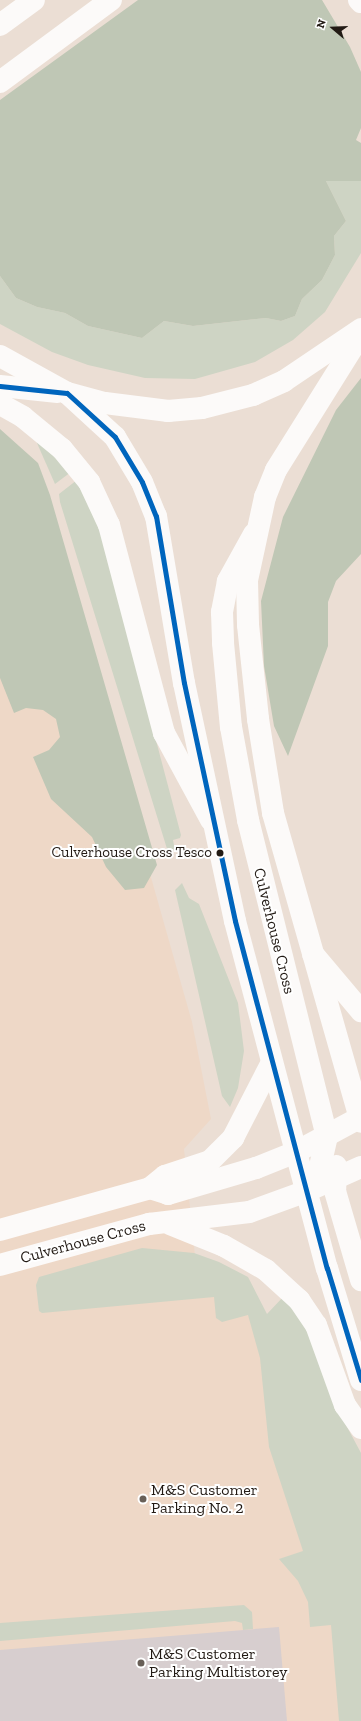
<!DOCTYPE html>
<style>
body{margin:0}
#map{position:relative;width:361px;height:1721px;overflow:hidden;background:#ebded4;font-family:"Zilla Slab",serif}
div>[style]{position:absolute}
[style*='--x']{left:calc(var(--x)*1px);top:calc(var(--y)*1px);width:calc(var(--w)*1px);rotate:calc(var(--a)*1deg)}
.built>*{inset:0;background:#eed8c7}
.green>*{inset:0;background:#ced4c4}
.forest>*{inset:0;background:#bfc7b5}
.building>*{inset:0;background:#d7cecf}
.minor>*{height:22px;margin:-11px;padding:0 11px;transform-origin:11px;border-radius:11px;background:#fcfaf9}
.major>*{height:22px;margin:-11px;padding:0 11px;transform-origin:11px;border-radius:11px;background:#fcfaf9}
.highway>*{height:22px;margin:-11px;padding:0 11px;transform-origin:11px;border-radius:11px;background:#fcfaf9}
.bus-1>*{height:5px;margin:-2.5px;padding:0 2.5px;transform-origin:2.5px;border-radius:2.5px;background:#0065bd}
.dots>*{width:11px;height:11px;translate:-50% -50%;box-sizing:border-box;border:2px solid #fff;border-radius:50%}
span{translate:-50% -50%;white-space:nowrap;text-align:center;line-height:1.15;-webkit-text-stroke:4px #fff;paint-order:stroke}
.bus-label{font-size:15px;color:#221a14}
.right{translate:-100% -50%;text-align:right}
.street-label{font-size:16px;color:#221a14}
.poi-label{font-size:16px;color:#221a14}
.left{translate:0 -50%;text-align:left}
.north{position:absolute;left:313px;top:8px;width:40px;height:40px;-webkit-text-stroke:3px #fff;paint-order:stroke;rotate:289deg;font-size:11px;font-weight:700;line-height:16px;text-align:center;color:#221a14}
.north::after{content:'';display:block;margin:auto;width:14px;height:18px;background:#221a14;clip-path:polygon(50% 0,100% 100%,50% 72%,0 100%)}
</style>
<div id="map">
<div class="built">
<i style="clip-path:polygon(0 454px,71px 595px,192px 1022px,211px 1119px,184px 1149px,195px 1256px,276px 1333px,361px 1721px,0 1721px)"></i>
</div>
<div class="green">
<i style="clip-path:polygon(339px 178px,361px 181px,361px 253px,325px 312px,293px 340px,255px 362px,195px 379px,145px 378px,88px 365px,52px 352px,0 324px,0 276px,16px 298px,37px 307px,65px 313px,88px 326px,142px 338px,164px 321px,193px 326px,266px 318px,281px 321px,295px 316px,302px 299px,322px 280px,335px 255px,334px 236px,346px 221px,326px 181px)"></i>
<i style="clip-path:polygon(40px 440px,71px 472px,55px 484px,37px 443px)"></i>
<i style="clip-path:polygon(77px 480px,97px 517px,181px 835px,180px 838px,173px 840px,175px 850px,168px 852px,60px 502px,59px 494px)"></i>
<i style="clip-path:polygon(182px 883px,189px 898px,199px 904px,238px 1003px,244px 1051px,238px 1088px,230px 1107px,222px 1096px,175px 890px)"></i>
<i style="clip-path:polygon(142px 1248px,194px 1253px,219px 1262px,248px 1277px,267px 1314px,284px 1296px,317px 1343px,338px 1410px,361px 1453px,361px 1721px,339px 1721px,331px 1625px,310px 1627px,308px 1602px,298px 1581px,279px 1559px,303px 1551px,269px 1447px,260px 1358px,248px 1315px,222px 1322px,216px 1318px,214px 1297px,42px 1313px,39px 1311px,36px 1285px,39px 1277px)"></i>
<i style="clip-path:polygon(244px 1605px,252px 1612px,253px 1629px,243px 1630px,242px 1623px,235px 1621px,0 1641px,0 1623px)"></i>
</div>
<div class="forest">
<i style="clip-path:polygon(138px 0,322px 0,350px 47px,361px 72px,361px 128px,356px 140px,361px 143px,361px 181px,326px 181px,346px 221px,334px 236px,335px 255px,322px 280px,302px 299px,295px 316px,281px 321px,266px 318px,193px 326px,164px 321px,142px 338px,88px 326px,65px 313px,37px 307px,16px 298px,0 276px,0 100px)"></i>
<i style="clip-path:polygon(361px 378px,361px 554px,336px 581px,328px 602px,328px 646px,288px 756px,274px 726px,264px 666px,261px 601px,283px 517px,336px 410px)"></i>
<i style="clip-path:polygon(0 429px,38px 463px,50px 495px,157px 865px,144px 888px,125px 890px,106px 867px,92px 837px,51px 799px,33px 757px,49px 750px,60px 737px,56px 719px,43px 710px,26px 708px,14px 713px,0 678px)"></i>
</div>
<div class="building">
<i style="clip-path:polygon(279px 1627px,287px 1721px,0 1721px,0 1650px)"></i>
</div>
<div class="minor">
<i style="--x:254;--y:534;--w:54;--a:119"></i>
<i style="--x:228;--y:581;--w:32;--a:101"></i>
<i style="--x:222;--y:612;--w:31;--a:88"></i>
<i style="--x:223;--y:643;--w:84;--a:84.6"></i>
<i style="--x:231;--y:727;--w:95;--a:79.6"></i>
<i style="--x:248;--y:820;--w:326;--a:76"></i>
<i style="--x:327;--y:1136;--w:39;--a:103"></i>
<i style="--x:318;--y:1174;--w:20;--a:123"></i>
<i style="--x:313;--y:954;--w:75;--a:49.9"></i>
<i style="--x:336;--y:1166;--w:25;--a:92"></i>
<i style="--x:335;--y:1191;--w:93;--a:73.7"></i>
<i style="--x:150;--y:1188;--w:19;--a:18"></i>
<i style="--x:168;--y:1194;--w:92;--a:-16.5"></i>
<i style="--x:256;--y:1168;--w:43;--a:-21.8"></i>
<i style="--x:296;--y:1152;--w:74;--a:-28.3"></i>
<i style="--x:170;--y:1224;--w:58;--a:22.2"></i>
<i style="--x:224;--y:1246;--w:48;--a:29.7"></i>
<i style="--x:266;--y:1270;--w:45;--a:42.3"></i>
<i style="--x:299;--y:1300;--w:30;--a:56"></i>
<i style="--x:316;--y:1325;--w:85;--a:70.1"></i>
<i style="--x:345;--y:1405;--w:28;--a:55"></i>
<i style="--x:0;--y:1230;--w:156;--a:-15.6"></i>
<i style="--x:150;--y:1188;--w:19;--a:-39"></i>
<i style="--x:165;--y:1176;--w:47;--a:-18.4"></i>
<i style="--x:210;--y:1161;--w:33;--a:-45"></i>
<i style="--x:233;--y:1138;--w:83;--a:-62.8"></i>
<i style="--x:0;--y:1265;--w:155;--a:-15.4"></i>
<i style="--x:149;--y:1224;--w:101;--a:-6.8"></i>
<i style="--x:249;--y:1212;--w:62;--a:-19.9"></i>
<i style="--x:307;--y:1191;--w:59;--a:-24"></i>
</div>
<div class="major">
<i style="--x:0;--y:25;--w:42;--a:-36.3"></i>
<i style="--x:0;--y:82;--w:138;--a:-36.5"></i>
<i style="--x:361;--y:334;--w:160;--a:122"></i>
<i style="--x:276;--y:470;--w:29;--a:112"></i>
<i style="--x:265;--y:497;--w:85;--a:102.2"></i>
<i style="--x:247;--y:580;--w:45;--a:88.7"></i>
<i style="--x:248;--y:625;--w:95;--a:83.9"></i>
<i style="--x:258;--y:719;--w:95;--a:80.9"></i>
<i style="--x:273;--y:813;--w:321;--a:74.1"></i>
<i style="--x:67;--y:393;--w:65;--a:42.5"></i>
<i style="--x:115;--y:437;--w:52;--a:59"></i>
<i style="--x:142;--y:482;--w:37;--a:68"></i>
<i style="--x:156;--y:516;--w:169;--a:80.5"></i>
<i style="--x:184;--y:683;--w:243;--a:77.9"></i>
<i style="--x:235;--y:921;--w:359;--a:75.2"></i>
<i style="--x:327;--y:1268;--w:117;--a:73.1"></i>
</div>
<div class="highway">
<i style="--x:359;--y:0;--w:3;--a:45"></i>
<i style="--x:0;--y:356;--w:77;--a:28.9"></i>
<i style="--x:67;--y:393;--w:39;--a:15"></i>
<i style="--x:105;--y:403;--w:64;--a:7.2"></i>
<i style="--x:168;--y:411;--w:34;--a:-5"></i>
<i style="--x:202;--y:408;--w:53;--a:-14.3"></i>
<i style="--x:253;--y:395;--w:34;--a:-24"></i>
<i style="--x:284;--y:381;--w:93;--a:-34"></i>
<i style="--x:0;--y:386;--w:58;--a:5.9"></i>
<i style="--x:0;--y:404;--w:26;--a:29"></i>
<i style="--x:23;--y:417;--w:50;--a:39.4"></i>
<i style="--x:62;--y:449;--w:43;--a:50.7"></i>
<i style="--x:89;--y:482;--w:47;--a:65.1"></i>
<i style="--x:109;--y:525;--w:215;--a:75.2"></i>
<i style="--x:164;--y:733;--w:99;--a:61.6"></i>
</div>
<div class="bus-1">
<i style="--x:0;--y:386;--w:67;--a:6"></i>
<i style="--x:67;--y:393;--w:65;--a:42.5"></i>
<i style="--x:115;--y:437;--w:52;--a:59"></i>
<i style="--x:142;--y:482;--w:37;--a:68"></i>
<i style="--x:156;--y:516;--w:169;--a:80.5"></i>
<i style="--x:184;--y:683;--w:243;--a:77.9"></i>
<i style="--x:235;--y:921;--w:359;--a:75.2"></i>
<i style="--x:327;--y:1268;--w:117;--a:73.1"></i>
</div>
<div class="dots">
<i style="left:220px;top:853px;background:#221a14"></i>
<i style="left:143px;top:1499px;background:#685f57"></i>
<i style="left:141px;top:1663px;background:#685f57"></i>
</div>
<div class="bus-label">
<span class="right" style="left:212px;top:853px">Culverhouse Cross Tesco</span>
</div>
<div class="street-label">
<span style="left:274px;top:931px;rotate:76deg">Culverhouse Cross</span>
<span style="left:83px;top:1242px;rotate:-15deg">Culverhouse Cross</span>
</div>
<div class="poi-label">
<span class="left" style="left:151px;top:1499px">M&amp;S Customer<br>Parking No. 2</span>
<span class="left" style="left:149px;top:1663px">M&amp;S Customer<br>Parking Multistorey</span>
</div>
<div class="north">N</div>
</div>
